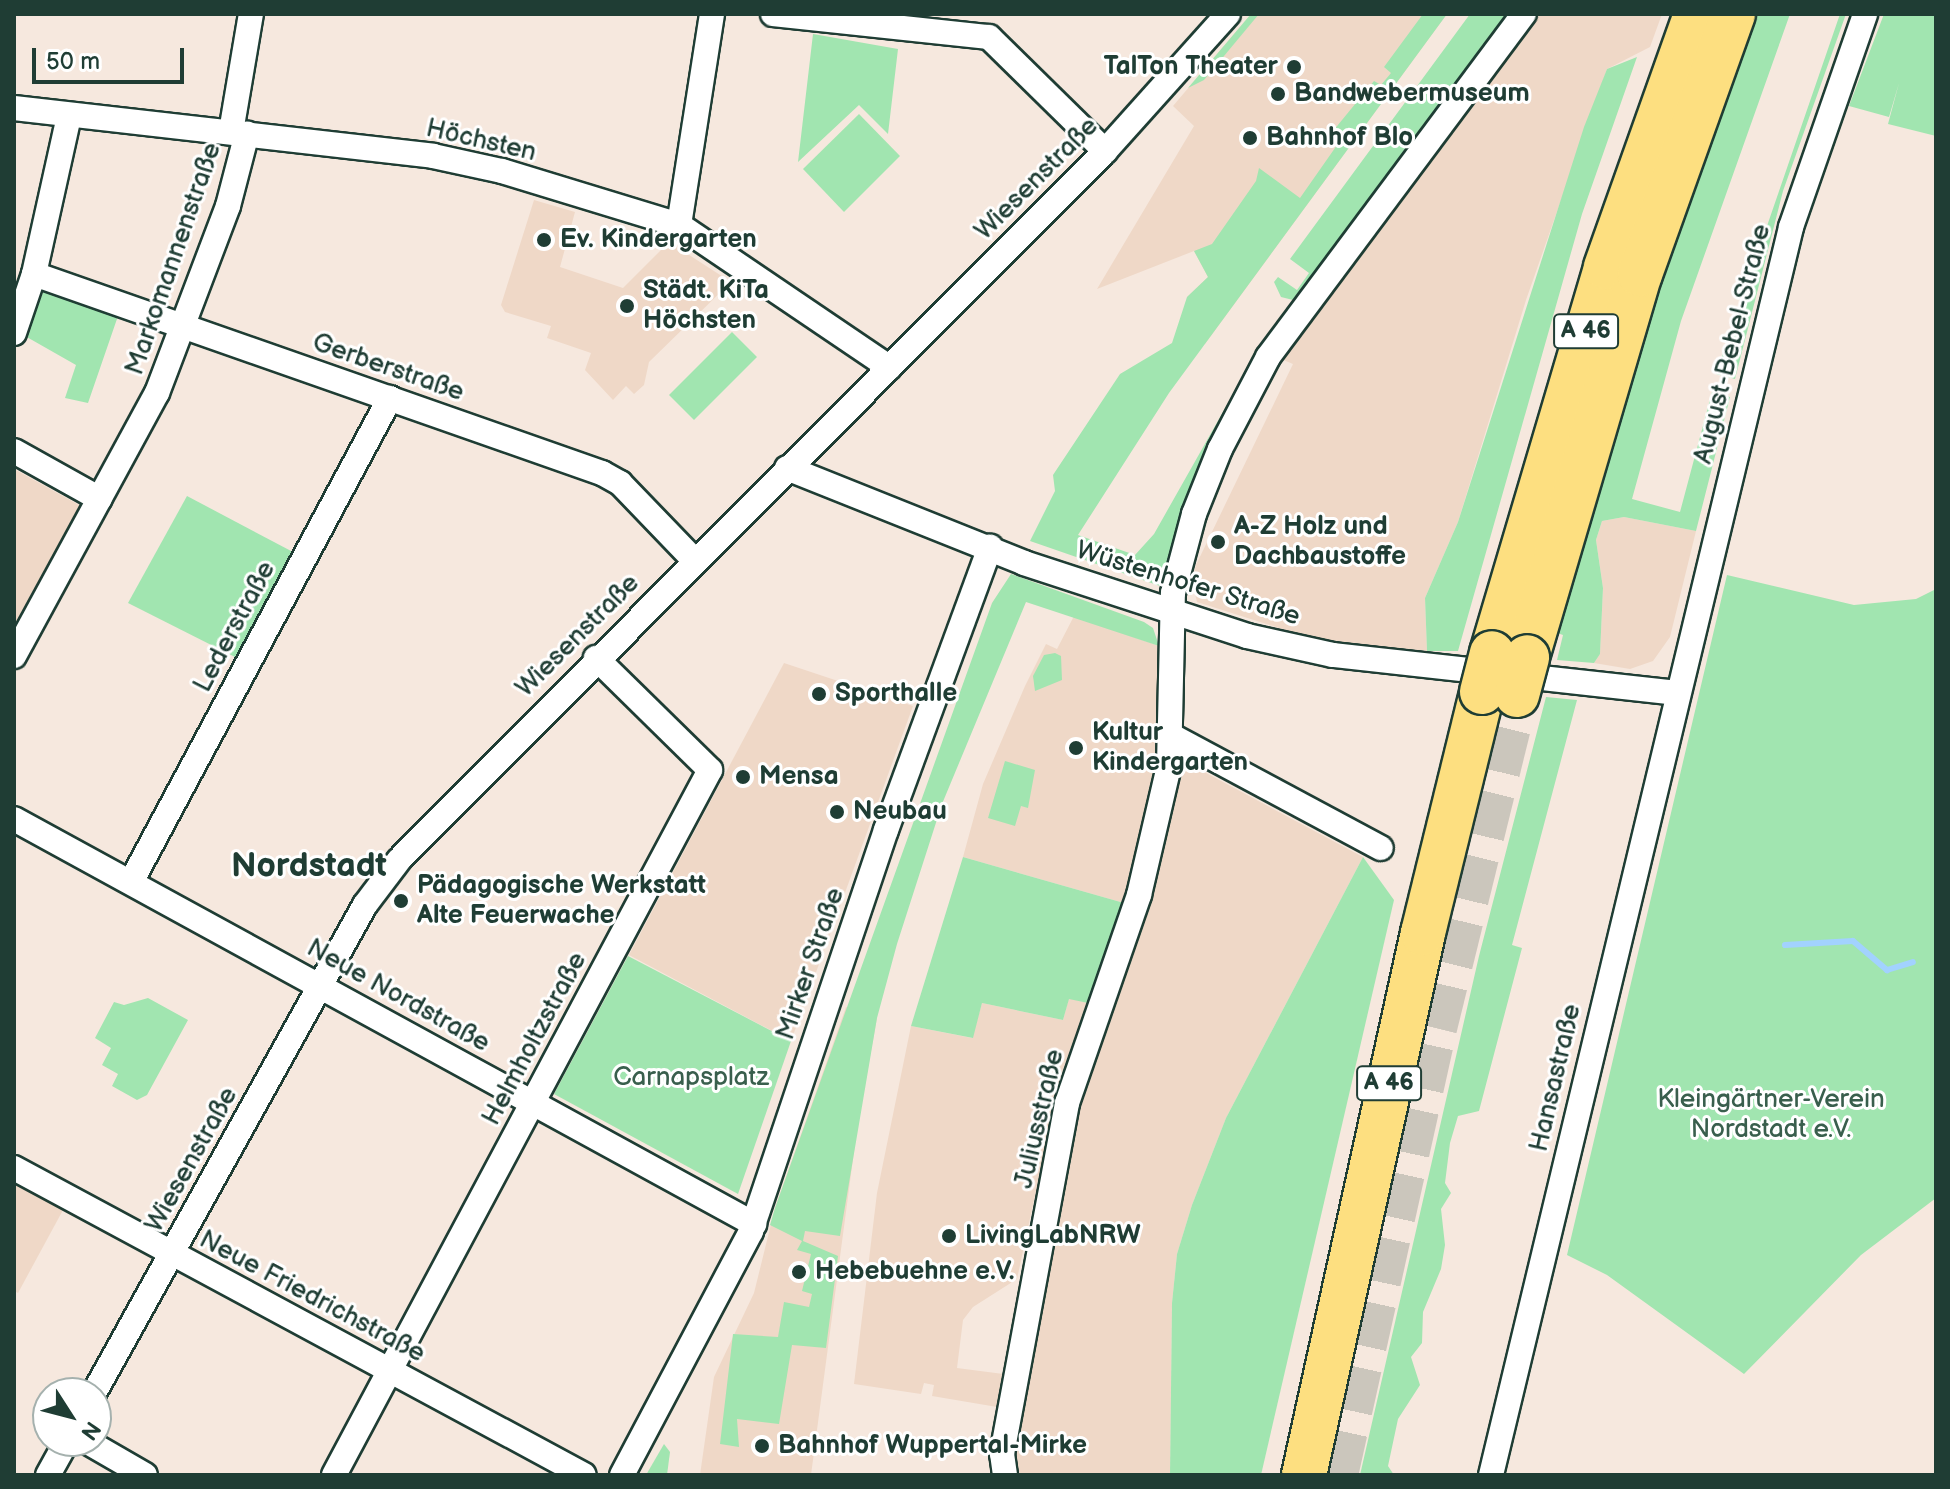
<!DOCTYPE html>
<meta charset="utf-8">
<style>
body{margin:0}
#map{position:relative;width:1950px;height:1489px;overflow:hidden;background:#f6e8de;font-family:"Balsamiq Sans",sans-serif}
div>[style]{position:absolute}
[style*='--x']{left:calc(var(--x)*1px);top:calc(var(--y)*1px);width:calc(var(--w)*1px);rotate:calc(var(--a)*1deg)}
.built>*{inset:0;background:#efd8c7}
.green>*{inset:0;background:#a1e5b0}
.stream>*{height:6px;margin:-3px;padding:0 3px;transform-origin:3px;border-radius:3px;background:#a2d2fe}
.motorway-tunnel>*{height:44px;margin-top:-22px;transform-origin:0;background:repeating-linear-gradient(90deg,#cbc6bc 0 44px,transparent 0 66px)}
.roads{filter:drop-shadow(2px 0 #1f3d34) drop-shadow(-2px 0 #1f3d34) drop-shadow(0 2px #1f3d34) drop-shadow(0 -2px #1f3d34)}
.minor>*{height:24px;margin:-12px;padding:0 12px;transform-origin:12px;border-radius:12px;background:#fff}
.motorway>*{height:44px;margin:-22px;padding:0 22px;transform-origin:22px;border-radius:22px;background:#fddf80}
.bridges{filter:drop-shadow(2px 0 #1f3d34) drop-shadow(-2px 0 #1f3d34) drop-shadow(0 2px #1f3d34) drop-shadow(0 -2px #1f3d34)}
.motorway-bridge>*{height:44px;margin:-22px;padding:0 22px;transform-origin:22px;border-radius:22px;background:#fddf80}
.dots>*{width:22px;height:22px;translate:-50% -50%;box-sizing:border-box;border:4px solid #fff;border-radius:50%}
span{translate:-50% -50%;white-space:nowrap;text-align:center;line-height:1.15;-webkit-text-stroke:6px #fff;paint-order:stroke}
.shield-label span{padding:2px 6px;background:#fff;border:2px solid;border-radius:6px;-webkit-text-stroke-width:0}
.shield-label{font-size:24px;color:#1f3d34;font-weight:700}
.poi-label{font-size:26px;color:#1f3d34;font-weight:700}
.right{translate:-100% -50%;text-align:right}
.left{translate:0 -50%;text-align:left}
.street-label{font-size:26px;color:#1f3d34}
.park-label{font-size:26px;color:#395f4d}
.district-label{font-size:34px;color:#1f3d34;font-weight:700}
.frame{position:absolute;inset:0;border:16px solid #1f3d34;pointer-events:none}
.north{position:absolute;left:32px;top:1377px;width:80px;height:80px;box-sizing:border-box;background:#fff;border:2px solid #a5b1ae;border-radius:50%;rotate:126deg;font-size:22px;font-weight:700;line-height:32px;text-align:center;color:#1f3d34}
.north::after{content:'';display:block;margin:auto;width:28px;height:36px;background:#1f3d34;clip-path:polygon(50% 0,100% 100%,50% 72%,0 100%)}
.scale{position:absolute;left:32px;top:48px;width:152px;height:36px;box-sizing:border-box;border:4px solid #1f3d34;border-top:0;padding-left:10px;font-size:24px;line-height:28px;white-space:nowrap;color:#1f3d34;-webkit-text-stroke:6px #fff;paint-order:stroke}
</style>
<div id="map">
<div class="built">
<i style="clip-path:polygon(1251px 14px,1447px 14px,1205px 344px,1187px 297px,1208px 277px,1194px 251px,1097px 289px,1194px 126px,1173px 106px)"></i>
<i style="clip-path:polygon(1537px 14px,1662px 14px,1650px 47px,1607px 69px,1526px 300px,1458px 522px,1425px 598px,1427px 651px,1314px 639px,1197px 602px,1192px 581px,1196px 565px,1293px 364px,1281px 359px)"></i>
<i style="clip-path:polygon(534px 200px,575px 212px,560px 267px,623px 288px,669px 242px,731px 282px,649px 362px,644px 385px,634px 394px,626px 386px,613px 400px,585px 370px,591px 353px,547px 338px,551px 326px,505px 312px,501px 305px)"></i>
<i style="clip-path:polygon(14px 469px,81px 506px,14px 627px)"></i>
<i style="clip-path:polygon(1624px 517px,1696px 531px,1670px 637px,1653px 661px,1630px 669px,1594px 663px,1600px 654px,1603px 588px,1596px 540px,1602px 521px)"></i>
<i style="clip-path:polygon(1074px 616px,1159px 646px,1155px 763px,1124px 903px,963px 857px,983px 784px,1025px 686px,1046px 644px,1057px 649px)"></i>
<i style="clip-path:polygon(784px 663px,913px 706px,791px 1041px,629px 955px)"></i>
<i style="clip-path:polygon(1182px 760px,1363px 857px,1226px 1118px,1192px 1205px,1177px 1254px,1172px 1303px,1170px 1475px,1010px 1475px,1073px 1112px,1176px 763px)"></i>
<i style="clip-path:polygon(1069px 998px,1088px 1003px,1061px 1074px,1017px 1279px,973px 1307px,963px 1320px,957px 1368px,1011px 1375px,1003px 1408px,932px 1396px,934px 1385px,924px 1383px,921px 1394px,854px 1384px,877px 1193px,911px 1026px,972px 1038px,982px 1003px,1063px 1020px)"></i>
<i style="clip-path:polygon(846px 1007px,877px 1018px,857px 1129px,811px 1475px,700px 1475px,714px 1377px,754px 1293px,775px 1208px)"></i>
<i style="clip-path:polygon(14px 1184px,63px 1210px,18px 1293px,14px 1291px)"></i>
</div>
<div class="green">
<i style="clip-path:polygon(1251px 14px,1259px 14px,1204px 80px,1188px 88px)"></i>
<i style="clip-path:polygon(1423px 14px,1447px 14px,1169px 393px,1078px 535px,1135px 555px,1154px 534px,1267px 334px,1273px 338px,1160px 586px,1030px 541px,1055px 491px,1053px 475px,1120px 374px,1172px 343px,1187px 297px,1208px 277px,1194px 251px,1212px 244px,1256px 181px,1259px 168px,1300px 198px,1342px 138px,1333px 131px,1374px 81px,1381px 85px,1391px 73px,1384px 67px)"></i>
<i style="clip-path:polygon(1470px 14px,1514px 14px,1297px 301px,1281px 297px,1274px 282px,1278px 277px,1297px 290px,1309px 273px,1290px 259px)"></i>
<i style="clip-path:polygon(1756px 14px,1790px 14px,1681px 321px,1632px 499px,1680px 512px,1712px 392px,1730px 397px,1696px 531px,1624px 517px,1602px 521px,1596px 540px,1603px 588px,1600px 654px,1594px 663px,1557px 660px,1563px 635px,1557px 633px,1652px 308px)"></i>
<i style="clip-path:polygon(1840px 14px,1846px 14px,1783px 191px,1735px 379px,1716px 374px)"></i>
<i style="clip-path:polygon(1884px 14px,1936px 14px,1936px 136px,1888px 124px,1899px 83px,1889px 117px,1849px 106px)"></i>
<i style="clip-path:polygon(813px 34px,898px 49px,888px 134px,859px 105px,798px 162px)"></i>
<i style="clip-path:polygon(1637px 57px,1582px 214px,1458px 651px,1427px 651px,1425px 598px,1458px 522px,1584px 127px,1607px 69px)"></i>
<i style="clip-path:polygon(859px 114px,900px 156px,844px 212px,803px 169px)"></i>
<i style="clip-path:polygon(44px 290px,118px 316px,88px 403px,65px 398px,76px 365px,25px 336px)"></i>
<i style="clip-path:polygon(732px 332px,757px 357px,694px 420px,669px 395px)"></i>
<i style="clip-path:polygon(187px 496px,293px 552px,237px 658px,128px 603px)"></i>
<i style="clip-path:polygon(1011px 574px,1144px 622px,1153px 628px,1159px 646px,1026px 602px,942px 804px,897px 944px,877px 1018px,840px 1236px,805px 1231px,803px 1241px,838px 1256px,826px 1348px,792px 1345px,779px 1424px,737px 1419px,739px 1447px,720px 1444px,733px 1334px,778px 1337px,784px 1302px,809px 1307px,812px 1294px,802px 1291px,811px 1254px,797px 1250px,802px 1241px,770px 1225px,775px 1208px,992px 603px)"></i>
<i style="clip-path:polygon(1727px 575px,1854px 605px,1916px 599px,1936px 589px,1936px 1198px,1861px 1255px,1744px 1374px,1607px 1275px,1567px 1255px)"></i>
<i style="clip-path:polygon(1055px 653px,1061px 656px,1062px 680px,1035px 691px,1033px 676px,1044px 655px)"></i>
<i style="clip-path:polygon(1546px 697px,1577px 700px,1512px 945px,1522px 948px,1479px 1111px,1458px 1116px,1450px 1143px,1445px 1183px,1451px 1193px,1441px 1209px,1445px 1245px,1441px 1269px,1423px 1312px,1422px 1343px,1411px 1357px,1420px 1385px,1398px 1419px,1388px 1466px,1394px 1475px,1360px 1475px,1479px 956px)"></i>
<i style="clip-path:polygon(1005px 761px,1035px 770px,1028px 808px,1021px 806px,1015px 826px,988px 818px)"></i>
<i style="clip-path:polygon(963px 857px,1124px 903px,1088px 1003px,1069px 999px,1063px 1020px,982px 1003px,973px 1038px,911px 1026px)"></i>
<i style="clip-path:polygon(1363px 857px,1394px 900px,1261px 1475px,1170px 1475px,1172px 1303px,1177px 1254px,1192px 1205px,1226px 1118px)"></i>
<i style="clip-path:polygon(628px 956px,791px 1041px,738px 1194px,554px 1094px)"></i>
<i style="clip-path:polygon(148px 998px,188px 1020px,147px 1095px,137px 1100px,112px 1086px,118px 1074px,102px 1065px,111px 1048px,95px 1038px,114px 1002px,124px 1005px)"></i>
<i style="clip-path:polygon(664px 1444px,670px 1452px,667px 1475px,646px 1475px)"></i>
</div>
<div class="stream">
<i style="--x:1785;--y:945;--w:68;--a:-3.4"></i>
<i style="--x:1853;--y:941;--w:45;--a:40.5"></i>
<i style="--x:1887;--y:970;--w:27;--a:-17"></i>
</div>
<div class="motorway-tunnel">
<i style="--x:1336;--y:1475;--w:458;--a:-77.5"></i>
<i style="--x:1435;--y:1028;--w:343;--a:-76.2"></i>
</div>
<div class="roads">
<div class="minor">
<i style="--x:773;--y:14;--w:217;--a:6.1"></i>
<i style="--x:989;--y:37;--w:163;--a:44.5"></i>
<i style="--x:14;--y:108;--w:422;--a:6.5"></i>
<i style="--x:433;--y:156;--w:71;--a:12.3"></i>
<i style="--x:502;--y:171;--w:185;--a:17"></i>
<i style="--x:679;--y:225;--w:254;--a:34.1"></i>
<i style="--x:231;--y:132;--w:120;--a:-80.4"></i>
<i style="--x:679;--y:225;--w:214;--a:-81.1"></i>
<i style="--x:34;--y:274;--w:602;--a:19.31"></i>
<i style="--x:602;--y:473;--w:21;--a:29"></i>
<i style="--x:620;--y:483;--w:107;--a:46.1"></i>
<i style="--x:14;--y:333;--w:62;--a:-71.3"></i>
<i style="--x:34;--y:274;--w:162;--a:-77.5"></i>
<i style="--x:14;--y:451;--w:98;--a:29.2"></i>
<i style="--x:787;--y:468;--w:255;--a:21.8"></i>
<i style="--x:1024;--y:563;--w:235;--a:18.1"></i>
<i style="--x:1247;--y:636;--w:88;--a:12.5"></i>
<i style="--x:1333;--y:655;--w:346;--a:6.3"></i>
<i style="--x:14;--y:656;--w:299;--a:-61.5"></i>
<i style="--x:157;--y:393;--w:200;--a:-69.2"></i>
<i style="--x:228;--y:206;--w:75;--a:-75.4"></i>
<i style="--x:1170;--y:735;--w:239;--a:28.2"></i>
<i style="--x:14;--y:819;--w:844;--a:28.69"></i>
<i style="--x:131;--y:882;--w:549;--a:-61.85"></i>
<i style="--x:14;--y:1168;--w:647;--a:28.31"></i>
<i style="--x:94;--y:1393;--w:558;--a:-60.96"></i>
<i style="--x:365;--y:905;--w:56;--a:-52.9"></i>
<i style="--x:399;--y:860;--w:1001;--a:-45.12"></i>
<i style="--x:1105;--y:151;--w:184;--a:-48.1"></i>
<i style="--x:86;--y:1441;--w:68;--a:30"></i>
<i style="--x:48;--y:1475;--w:39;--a:-61"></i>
<i style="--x:334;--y:1475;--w:799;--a:-61.93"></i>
<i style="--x:710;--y:770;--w:160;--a:-135.5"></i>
<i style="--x:622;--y:1475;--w:276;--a:-62.1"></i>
<i style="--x:751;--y:1231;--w:423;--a:-71.4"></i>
<i style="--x:886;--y:830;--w:302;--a:-69.8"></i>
<i style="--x:1005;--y:1475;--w:21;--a:-98"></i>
<i style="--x:1002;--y:1454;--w:357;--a:-79.5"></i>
<i style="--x:1067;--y:1103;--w:220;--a:-70.9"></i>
<i style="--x:1139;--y:895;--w:132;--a:-76.9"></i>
<i style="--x:1169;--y:766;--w:173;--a:-88.7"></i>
<i style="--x:1173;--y:593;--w:82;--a:-75.1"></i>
<i style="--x:1194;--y:514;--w:70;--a:-68.2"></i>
<i style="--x:1220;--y:449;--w:104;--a:-62.4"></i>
<i style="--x:1268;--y:357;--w:428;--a:-53.3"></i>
<i style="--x:1491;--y:1475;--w:1284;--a:-76.48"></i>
<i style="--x:1791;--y:227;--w:225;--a:-70.8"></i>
</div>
<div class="motorway">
<i style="--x:1492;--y:653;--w:402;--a:-73.5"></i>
<i style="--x:1606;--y:267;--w:269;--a:-70.4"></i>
<i style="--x:1527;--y:657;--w:399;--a:-73.6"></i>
<i style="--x:1640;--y:274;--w:276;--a:-70.3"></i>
<i style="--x:1304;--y:1475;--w:555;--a:-77.62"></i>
<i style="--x:1423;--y:933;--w:248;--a:-76.2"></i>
</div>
</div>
<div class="bridges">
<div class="motorway-bridge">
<i style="--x:1482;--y:692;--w:40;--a:-75.6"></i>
<i style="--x:1517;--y:695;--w:39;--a:-75"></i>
</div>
</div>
<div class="dots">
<i style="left:1294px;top:67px;background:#1f3d34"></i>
<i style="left:1278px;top:94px;background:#1f3d34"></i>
<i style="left:1250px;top:138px;background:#1f3d34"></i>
<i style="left:544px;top:240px;background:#1f3d34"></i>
<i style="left:627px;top:306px;background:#1f3d34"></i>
<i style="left:1218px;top:542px;background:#1f3d34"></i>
<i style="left:819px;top:694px;background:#1f3d34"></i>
<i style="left:1076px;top:748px;background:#1f3d34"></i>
<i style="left:743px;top:777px;background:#1f3d34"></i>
<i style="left:837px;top:812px;background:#1f3d34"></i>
<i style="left:401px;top:901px;background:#1f3d34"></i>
<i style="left:949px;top:1236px;background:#1f3d34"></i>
<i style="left:799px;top:1272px;background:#1f3d34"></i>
<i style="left:762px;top:1446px;background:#1f3d34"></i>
</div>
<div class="shield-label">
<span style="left:1586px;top:331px">A 46</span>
<span style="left:1389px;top:1083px">A 46</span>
</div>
<div class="poi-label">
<span class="right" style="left:1278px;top:67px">TalTon Theater</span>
<span class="left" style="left:1294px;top:94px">Bandwebermuseum</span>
<span class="left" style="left:1266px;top:138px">Bahnhof Blo</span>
<span class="left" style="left:560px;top:240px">Ev. Kindergarten</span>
<span class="left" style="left:643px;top:306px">Städt. KiTa<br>Höchsten</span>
<span class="left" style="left:1234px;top:542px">A-Z Holz und<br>Dachbaustoffe</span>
<span class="left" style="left:835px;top:694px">Sporthalle</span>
<span class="left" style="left:1092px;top:748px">Kultur<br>Kindergarten</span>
<span class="left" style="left:759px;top:777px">Mensa</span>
<span class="left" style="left:853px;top:812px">Neubau</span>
<span class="left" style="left:417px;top:901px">Pädagogische Werkstatt<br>Alte Feuerwache</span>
<span class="left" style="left:965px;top:1236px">LivingLabNRW</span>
<span class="left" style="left:815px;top:1272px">Hebebuehne e.V.</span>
<span class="left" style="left:778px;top:1446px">Bahnhof Wuppertal-Mirke</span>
</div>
<div class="street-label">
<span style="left:481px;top:141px;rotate:13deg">Höchsten</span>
<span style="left:1037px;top:179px;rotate:-45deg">Wiesenstraße</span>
<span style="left:174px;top:259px;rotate:-71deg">Markomannenstraße</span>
<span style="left:1733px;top:344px;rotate:-76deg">August-Bebel-Straße</span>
<span style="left:388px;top:368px;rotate:19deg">Gerberstraße</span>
<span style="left:1188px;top:584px;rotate:17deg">Wüstenhofer Straße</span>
<span style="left:235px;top:627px;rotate:-62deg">Lederstraße</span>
<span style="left:578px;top:636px;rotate:-45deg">Wiesenstraße</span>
<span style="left:811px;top:964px;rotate:-71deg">Mirker Straße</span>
<span style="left:398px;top:996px;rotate:29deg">Neue Nordstraße</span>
<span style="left:535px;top:1039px;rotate:-62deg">Helmholtzstraße</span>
<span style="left:1556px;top:1078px;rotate:-77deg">Hansastraße</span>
<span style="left:1040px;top:1119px;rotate:-77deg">Juliusstraße</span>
<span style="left:192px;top:1160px;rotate:-61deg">Wiesenstraße</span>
<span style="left:312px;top:1297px;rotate:28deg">Neue Friedrichstraße</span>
</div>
<div class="park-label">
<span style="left:691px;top:1078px">Carnapsplatz</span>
<span style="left:1771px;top:1115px">Kleingärtner-Verein<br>Nordstadt e.V.</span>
</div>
<div class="district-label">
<span style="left:309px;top:866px">Nordstadt</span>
</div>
<div class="frame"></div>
<div class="north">N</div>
<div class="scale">50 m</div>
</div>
